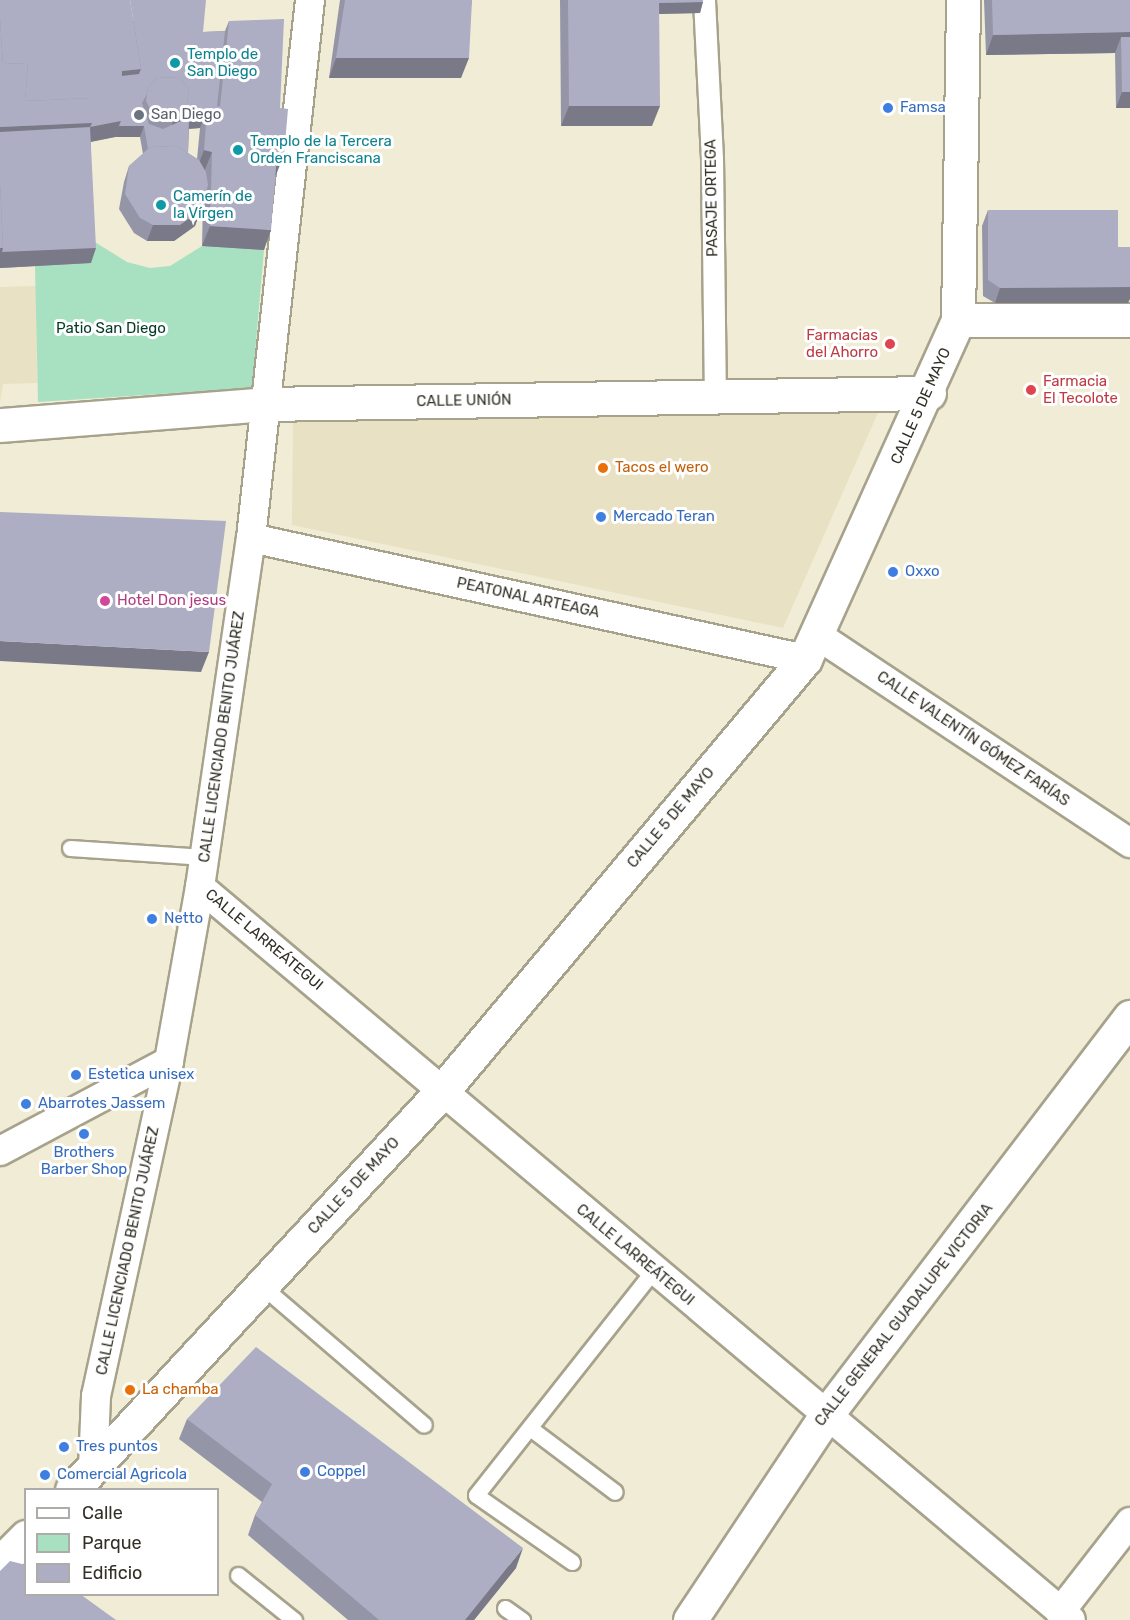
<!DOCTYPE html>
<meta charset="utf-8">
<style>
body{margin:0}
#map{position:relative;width:1130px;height:1620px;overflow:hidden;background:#f1ecd5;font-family:Rubik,sans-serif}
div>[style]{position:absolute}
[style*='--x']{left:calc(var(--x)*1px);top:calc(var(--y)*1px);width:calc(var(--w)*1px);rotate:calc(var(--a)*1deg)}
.built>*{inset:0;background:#e8e1c3}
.green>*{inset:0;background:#a7e1c2}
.roads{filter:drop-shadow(2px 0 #a7a28c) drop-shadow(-2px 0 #a7a28c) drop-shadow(0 2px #a7a28c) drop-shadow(0 -2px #a7a28c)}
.service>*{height:15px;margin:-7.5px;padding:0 7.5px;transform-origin:7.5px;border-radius:7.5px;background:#fff}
.pedestrian>*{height:21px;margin:-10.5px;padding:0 10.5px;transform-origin:10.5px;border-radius:10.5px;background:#fff}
.minor>*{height:28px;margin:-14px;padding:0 14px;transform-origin:14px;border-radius:14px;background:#fff}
.tertiary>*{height:33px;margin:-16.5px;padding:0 16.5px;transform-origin:16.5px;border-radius:16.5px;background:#fff}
.secondary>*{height:33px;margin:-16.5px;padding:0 16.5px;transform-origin:16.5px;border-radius:16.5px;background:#fff}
.wall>*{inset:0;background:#9595a8}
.shaded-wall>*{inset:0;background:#797988}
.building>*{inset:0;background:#adadc3}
.dots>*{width:16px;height:16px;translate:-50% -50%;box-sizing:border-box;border:3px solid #fff;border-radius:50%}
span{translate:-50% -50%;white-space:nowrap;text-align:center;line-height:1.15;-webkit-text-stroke:6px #fff;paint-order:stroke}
.culture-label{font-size:15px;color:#0d838f}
.left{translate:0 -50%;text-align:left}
.shop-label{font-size:15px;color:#366cbe}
.worship-label{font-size:15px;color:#5b616d}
.street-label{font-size:15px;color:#323027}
.park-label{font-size:15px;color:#023a25}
.health-label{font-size:15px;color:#be3a42}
.right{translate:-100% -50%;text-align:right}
.food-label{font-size:15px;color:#c56008}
.hotel-label{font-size:15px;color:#b23c85}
.legend{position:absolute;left:24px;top:1488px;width:195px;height:108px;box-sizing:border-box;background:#fff;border:2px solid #adaca9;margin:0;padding:8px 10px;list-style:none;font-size:18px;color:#323027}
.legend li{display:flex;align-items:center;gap:12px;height:30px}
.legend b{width:30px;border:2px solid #adaca9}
</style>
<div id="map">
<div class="built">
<i style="clip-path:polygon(36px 286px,37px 383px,3px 384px,0 402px,0 287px)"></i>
<i style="clip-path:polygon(880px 408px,783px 628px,292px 525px,293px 421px)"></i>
</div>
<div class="green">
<i style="clip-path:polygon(90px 239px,127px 262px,150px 268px,170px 266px,202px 246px,264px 250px,252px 388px,38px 402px,35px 266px,90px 263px)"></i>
</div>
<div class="roads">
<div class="service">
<i style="--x:70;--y:848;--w:135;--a:3.8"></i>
<i style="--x:262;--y:1286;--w:213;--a:40.6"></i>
<i style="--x:530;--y:1428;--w:106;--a:37"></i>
<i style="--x:572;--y:1562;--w:117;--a:-145.1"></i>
<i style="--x:476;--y:1495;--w:285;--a:-51.7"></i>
<i style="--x:238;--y:1575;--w:72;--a:38.8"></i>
<i style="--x:505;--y:1608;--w:21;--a:35"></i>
</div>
<div class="pedestrian">
<i style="--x:704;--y:0;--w:158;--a:87.1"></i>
<i style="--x:712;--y:158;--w:238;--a:89.3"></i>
</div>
<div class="minor">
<i style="--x:251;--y:538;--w:567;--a:12.32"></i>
<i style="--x:817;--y:635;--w:376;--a:33.6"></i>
<i style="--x:200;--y:887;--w:1138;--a:40.08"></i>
<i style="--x:0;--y:1151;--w:191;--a:-28"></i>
<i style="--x:93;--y:1468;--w:72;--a:-87.6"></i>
<i style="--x:96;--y:1396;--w:343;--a:-77.7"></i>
<i style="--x:169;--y:1061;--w:177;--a:-79.9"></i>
<i style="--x:200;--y:887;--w:353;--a:-81.7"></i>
<i style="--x:251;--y:538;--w:541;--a:-83.74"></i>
<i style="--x:1060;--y:1612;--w:114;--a:-52.1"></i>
</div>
<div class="tertiary">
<i style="--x:958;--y:320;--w:172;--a:0"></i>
<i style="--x:0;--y:425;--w:266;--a:-4.5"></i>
<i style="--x:265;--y:404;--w:664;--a:-0.95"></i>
<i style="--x:690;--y:1620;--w:246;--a:-56.4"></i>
<i style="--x:826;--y:1415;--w:501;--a:-52.63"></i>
</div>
<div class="secondary">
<i style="--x:72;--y:1490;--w:546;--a:-47.15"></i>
<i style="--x:443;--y:1090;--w:563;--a:-49.97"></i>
<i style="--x:805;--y:659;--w:372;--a:-65.7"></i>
<i style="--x:958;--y:320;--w:320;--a:-89.1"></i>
<i style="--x:0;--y:1563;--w:37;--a:-45"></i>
</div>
</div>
<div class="wall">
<i style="clip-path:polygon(evenodd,0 0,203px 32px,225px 31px,229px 21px,276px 175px,264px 250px,202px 246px,203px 200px,195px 226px,174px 241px,147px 241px,134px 233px,119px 209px,124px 182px,129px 166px,143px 154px,140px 137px,115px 137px,91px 142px,91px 263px,0 268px,0 0,200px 128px,197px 159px,188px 153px,189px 129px,200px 128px)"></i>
<i style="clip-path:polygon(340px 0,472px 0,461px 78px,329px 78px)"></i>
<i style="clip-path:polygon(560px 0,703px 0,700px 13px,659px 14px,652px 126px,561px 126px)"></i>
<i style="clip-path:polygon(984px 0,1130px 0,1130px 108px,1116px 108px,1115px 53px,986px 55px)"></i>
<i style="clip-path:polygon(988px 210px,1118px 247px,1128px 303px,995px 303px,983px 296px,982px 226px)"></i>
<i style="clip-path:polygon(187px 1419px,516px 1568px,474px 1620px,348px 1620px,248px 1535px,255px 1515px,262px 1502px,179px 1439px)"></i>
</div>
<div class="shaded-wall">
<i style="clip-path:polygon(703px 2px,700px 13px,655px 14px,659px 3px)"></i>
<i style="clip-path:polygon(1130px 32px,1130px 53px,1121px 37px,1115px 53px,986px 55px,993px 35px)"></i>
<i style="clip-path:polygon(336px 58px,469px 58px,461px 78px,329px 78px)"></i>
<i style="clip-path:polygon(141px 69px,135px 85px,120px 86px,122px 71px)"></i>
<i style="clip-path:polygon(1122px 92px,1130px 92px,1130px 108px,1116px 108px)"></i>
<i style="clip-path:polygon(569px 106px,660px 106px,652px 126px,561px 126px)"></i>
<i style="clip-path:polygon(186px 111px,179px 131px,167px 139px,174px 119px)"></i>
<i style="clip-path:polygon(204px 117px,200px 128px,185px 129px,189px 119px)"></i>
<i style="clip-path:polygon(121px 121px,115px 137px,84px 143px,0 147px,0 127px)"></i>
<i style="clip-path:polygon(119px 126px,144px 126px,140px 137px,115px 137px)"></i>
<i style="clip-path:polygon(204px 150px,212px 152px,204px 172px,196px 171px)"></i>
<i style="clip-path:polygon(277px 155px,284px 155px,276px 175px,270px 176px)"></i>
<i style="clip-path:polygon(201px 210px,195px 226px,174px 241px,147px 241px,153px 225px)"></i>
<i style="clip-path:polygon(210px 226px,271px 230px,264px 250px,202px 246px)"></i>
<i style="clip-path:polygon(0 248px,96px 248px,91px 263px,0 268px)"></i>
<i style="clip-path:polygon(1130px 287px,1130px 299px,1128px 303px,995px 303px,1000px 288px)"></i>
<i style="clip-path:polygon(0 641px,209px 652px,201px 672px,0 661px)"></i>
<i style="clip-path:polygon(523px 1548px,516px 1568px,474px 1620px,465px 1620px)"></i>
</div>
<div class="building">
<i style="clip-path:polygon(0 0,130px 0,141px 69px,122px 71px,121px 121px,90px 127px,92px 123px,92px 98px,25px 101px,28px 63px,3px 64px,0 19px)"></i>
<i style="clip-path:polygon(evenodd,130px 0,206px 0,203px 32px,225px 31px,217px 107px,207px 108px,204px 117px,189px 119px,188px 153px,177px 146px,150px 147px,148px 149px,144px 126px,119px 126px,121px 121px,121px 76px,139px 74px,141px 69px,130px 0,158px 77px,180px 78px,189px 89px,186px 111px,183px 120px,163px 129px,149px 124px,142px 103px,147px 94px,148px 87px,158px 77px)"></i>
<i style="clip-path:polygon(345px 0,472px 0,469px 58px,336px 58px)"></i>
<i style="clip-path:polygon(568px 0,659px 0,660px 106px,569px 106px)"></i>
<i style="clip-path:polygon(659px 0,703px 0,703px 2px,659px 3px)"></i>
<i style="clip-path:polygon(992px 0,1130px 0,1130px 32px,993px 35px)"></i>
<i style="clip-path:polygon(0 19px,3px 64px,28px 63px,25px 101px,92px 98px,92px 123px,0 127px)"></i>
<i style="clip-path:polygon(284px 19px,280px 108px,288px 109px,284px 155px,277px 155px,271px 230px,210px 226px,212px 152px,204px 150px,207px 108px,220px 106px,229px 21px)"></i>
<i style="clip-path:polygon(1121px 37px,1130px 37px,1130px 92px,1122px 92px)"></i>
<i style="clip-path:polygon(158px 77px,180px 78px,189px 89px,186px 111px,174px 119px,153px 114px,146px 101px,148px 87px)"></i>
<i style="clip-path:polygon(90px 127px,96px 248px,2px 252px,3px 248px,0 184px,0 132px)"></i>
<i style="clip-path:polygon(177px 146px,199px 160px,206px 172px,208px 185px,201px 210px,180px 225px,153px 225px,140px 218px,125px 194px,129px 166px,150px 147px)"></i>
<i style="clip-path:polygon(0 184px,3px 248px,0 248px)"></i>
<i style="clip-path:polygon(988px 210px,1118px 210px,1118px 247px,1130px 247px,1130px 287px,1000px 288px,988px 280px)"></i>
<i style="clip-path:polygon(0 512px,226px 521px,209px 652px,0 641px)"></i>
<i style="clip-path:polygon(256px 1347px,523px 1548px,465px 1620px,379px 1620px,255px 1515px,272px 1484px,187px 1419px)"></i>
<i style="clip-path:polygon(10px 1561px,26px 1565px,26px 1594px,80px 1594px,116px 1620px,0 1620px,0 1571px)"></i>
</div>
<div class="dots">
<i style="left:175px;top:63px;background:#0f9aa8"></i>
<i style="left:888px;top:108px;background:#3f7fe0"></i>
<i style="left:139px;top:115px;background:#6b7280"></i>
<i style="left:238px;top:150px;background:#0f9aa8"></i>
<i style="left:161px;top:205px;background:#0f9aa8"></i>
<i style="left:890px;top:344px;background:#e0444e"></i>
<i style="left:1031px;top:390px;background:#e0444e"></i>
<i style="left:603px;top:468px;background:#e8710a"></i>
<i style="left:601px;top:517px;background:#3f7fe0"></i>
<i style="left:893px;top:572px;background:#3f7fe0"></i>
<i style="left:105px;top:601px;background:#d1479c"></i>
<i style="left:152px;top:919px;background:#3f7fe0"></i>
<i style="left:76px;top:1075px;background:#3f7fe0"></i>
<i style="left:26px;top:1104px;background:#3f7fe0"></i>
<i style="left:84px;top:1134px;background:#3f7fe0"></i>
<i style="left:130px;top:1390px;background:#e8710a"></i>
<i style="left:64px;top:1447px;background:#3f7fe0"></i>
<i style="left:305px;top:1472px;background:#3f7fe0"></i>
<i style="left:45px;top:1475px;background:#3f7fe0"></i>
</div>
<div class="culture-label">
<span class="left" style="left:187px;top:63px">Templo de<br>San Diego</span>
<span class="left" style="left:250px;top:150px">Templo de la Tercera<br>Orden Franciscana</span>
<span class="left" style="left:173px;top:205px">Camerín de<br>la Vírgen</span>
</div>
<div class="shop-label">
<span class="left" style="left:900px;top:108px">Famsa</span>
<span class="left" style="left:613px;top:517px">Mercado Teran</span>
<span class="left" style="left:905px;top:572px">Oxxo</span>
<span class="left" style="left:164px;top:919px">Netto</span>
<span class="left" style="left:88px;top:1075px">Estetica unisex</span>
<span class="left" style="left:38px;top:1104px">Abarrotes Jassem</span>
<span style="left:84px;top:1161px">Brothers<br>Barber Shop</span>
<span class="left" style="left:76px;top:1447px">Tres puntos</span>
<span class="left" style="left:317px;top:1472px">Coppel</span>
<span class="left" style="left:57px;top:1475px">Comercial Agricola</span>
</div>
<div class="worship-label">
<span class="left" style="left:151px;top:115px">San Diego</span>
</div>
<div class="street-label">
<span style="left:712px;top:198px;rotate:-91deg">PASAJE ORTEGA</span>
<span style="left:464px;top:401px;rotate:-1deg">CALLE UNIÓN</span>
<span style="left:921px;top:406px;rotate:-66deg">CALLE 5 DE MAYO</span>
<span style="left:528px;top:598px;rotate:12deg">PEATONAL ARTEAGA</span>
<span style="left:222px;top:737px;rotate:-82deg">CALLE LICENCIADO BENITO JUÁREZ</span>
<span style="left:973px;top:739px;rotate:34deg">CALLE VALENTÍN GÓMEZ FARÍAS</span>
<span style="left:671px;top:818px;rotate:-50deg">CALLE 5 DE MAYO</span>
<span style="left:264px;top:940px;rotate:40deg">CALLE LARREÁTEGUI</span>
<span style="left:354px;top:1186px;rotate:-47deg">CALLE 5 DE MAYO</span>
<span style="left:128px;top:1251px;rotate:-78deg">CALLE LICENCIADO BENITO JUÁREZ</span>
<span style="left:635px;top:1255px;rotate:40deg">CALLE LARREÁTEGUI</span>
<span style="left:904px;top:1315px;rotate:-52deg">CALLE GENERAL GUADALUPE VICTORIA</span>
</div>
<div class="park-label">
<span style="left:111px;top:329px">Patio San Diego</span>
</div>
<div class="health-label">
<span class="right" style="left:878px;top:344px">Farmacias<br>del Ahorro</span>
<span class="left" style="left:1043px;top:390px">Farmacia<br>El Tecolote</span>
</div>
<div class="food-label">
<span class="left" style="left:615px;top:468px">Tacos el wero</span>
<span class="left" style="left:142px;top:1390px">La chamba</span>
</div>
<div class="hotel-label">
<span class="left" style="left:117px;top:601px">Hotel Don jesus</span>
</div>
<ul class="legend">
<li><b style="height:8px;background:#fff"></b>Calle</li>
<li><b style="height:16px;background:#a7e1c2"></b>Parque</li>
<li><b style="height:16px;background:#adadc3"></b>Edificio</li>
</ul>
</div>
